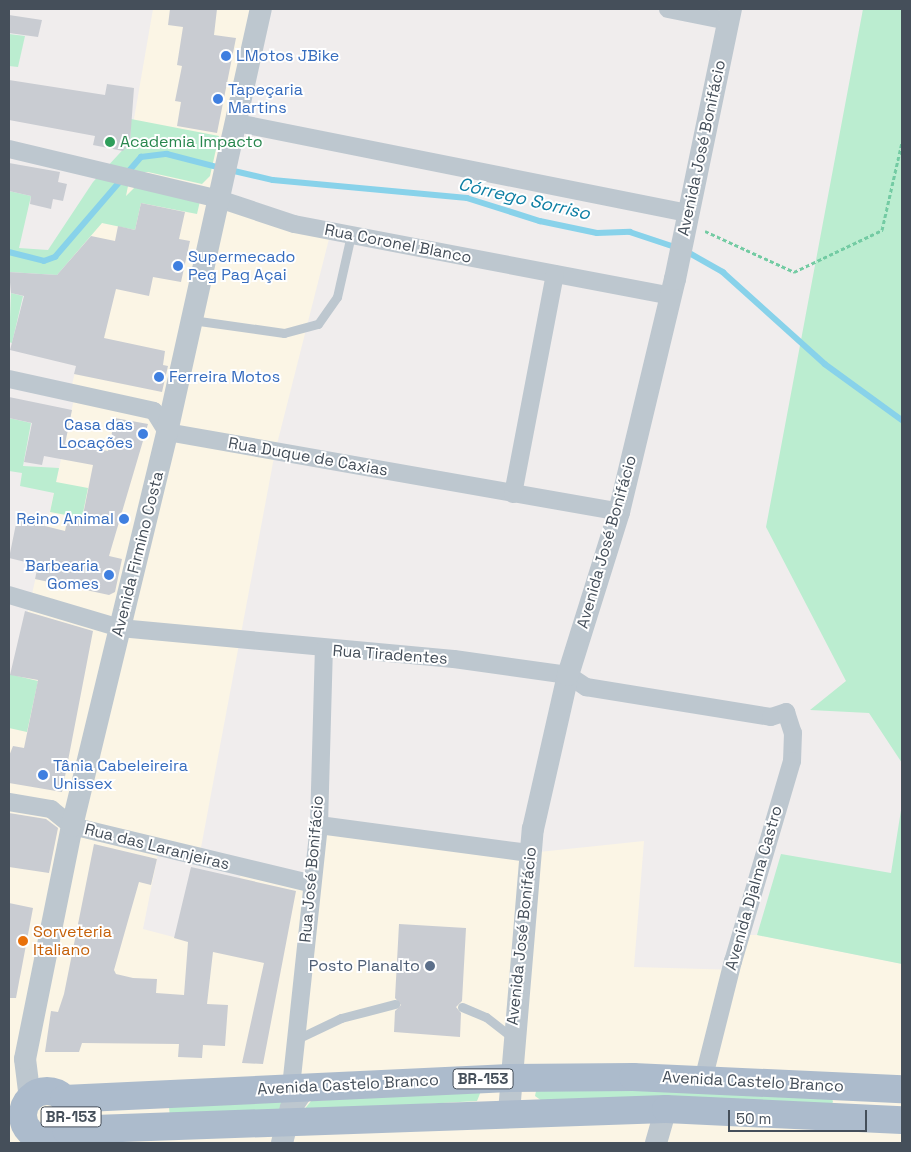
<!DOCTYPE html>
<meta charset="utf-8">
<style>
body{margin:0}
#map{position:relative;width:911px;height:1152px;overflow:hidden;background:#f0eded;font-family:"Space Grotesk",sans-serif}
div>[style]{position:absolute}
[style*='--x']{left:calc(var(--x)*1px);top:calc(var(--y)*1px);width:calc(var(--w)*1px);rotate:calc(var(--a)*1deg)}
.commercial>*{inset:0;background:#fbf5e5}
.green>*{inset:0;background:#bbedd0}
.stream>*{height:5.5px;margin:-2.75px;padding:0 2.75px;transform-origin:2.75px;border-radius:2.75px;background:#88d2ea}
.building>*{inset:0;background:#c9ccd2}
.path>*{height:3px;margin-top:-1.5px;transform-origin:0;background:repeating-linear-gradient(90deg,#73cba3 0 4px,transparent 0 6.5px)}
.service>*{height:9px;margin:-4.5px;padding:0 4.5px;transform-origin:4.5px;border-radius:4.5px;background:#bdc7cf}
.minor>*{height:18px;margin:-9px;padding:0 9px;transform-origin:9px;border-radius:9px;background:#bdc7cf}
.tertiary>*{height:22px;margin:-11px;padding:0 11px;transform-origin:11px;border-radius:11px;background:#bdc7cf}
.primary>*{height:28px;margin:-14px;padding:0 14px;transform-origin:14px;border-radius:14px;background:#acbbcc}
.primary>.ring{margin:-14px;padding:0;box-sizing:content-box;background:none;border:28px solid #acbbcc;border-radius:50%}
.dots>*{width:14px;height:14px;translate:-50% -50%;box-sizing:border-box;border:2px solid #fff;border-radius:50%}
span{translate:-50% -50%;white-space:nowrap;text-align:center;line-height:1.15;-webkit-text-stroke:4px #fff;paint-order:stroke}
.shield-label span{padding:1px 4px;background:#fff;border:1px solid;border-radius:4px;-webkit-text-stroke-width:0}
.shield-label{font-size:15px;color:#454f5a;font-weight:700}
.shop-label{font-size:16px;color:#366cbe}
.left{translate:0 -50%;text-align:left}
.right{translate:-100% -50%;text-align:right}
.leisure-label{font-size:16px;color:#27864d}
.street-label{font-size:16px;color:#454f5a}
.food-label{font-size:16px;color:#c56008}
.service-label{font-size:16px;color:#4e5e75}
.water-label{font-size:18px;color:#0e7fa4;font-style:italic}
.frame{position:absolute;inset:0;border:10px solid #454f5a;pointer-events:none}
.scale{position:absolute;left:728px;top:1110px;width:139px;height:22px;box-sizing:border-box;border:2px solid #454f5a;border-top:0;padding-left:6px;font-size:15px;line-height:18px;white-space:nowrap;color:#454f5a;-webkit-text-stroke:4px #fff;paint-order:stroke}
</style>
<div id="map">
<div class="commercial">
<i style="clip-path:polygon(153px 9px,261px 9px,220px 199px,331px 231px,275px 452px,200px 853px,160px 844px,143px 929px,223px 950px,243px 865px,313px 882px,326px 831px,529px 853px,644px 841px,634px 967px,739px 970px,749px 935px,757px 935px,902px 964px,902px 1143px,9px 1143px,9px 683px,31px 599px,75px 394px,70px 393px,100px 267px,70px 260px,78px 232px,130px 142px)"></i>
</div>
<div class="green">
<i style="clip-path:polygon(863px 9px,902px 9px,902px 763px,869px 713px,810px 710px,846px 681px,766px 527px)"></i>
<i style="clip-path:polygon(9px 34px,25px 36px,18px 67px,9px 66px)"></i>
<i style="clip-path:polygon(131px 119px,219px 136px,210px 176px,202px 184px,148px 172px,132px 173px,129px 181px,126px 196px,135px 187px,200px 201px,197px 214px,141px 203px,135px 230px,102px 223px,57px 275px,9px 272px,9px 191px,31px 196px,19px 248px,48px 250px,93px 182px,130px 142px)"></i>
<i style="clip-path:polygon(11px 293px,23px 296px,12px 343px,9px 342px)"></i>
<i style="clip-path:polygon(9px 418px,31px 423px,23px 466px,59px 468px,56px 482px,88px 488px,82px 518px,50px 512px,54px 493px,20px 486px,22px 473px,9px 471px)"></i>
<i style="clip-path:polygon(9px 674px,38px 681px,27px 732px,9px 728px)"></i>
<i style="clip-path:polygon(902px 804px,902px 964px,757px 935px,781px 854px,891px 873px)"></i>
<i style="clip-path:polygon(683px 1089px,832px 1098px,833px 1102px,830px 1106px,542px 1101px,535px 1096px,536px 1091px)"></i>
<i style="clip-path:polygon(481px 1091px,477px 1101px,303px 1111px,311px 1101px)"></i>
<i style="clip-path:polygon(283px 1101px,278px 1114px,170px 1118px,169px 1107px)"></i>
</div>
<div class="stream">
<i style="--x:230;--y:170;--w:44;--a:13.1"></i>
<i style="--x:273;--y:180;--w:195;--a:5.3"></i>
<i style="--x:467;--y:198;--w:77;--a:17.5"></i>
<i style="--x:540;--y:221;--w:58;--a:11.9"></i>
<i style="--x:597;--y:233;--w:33;--a:-2"></i>
<i style="--x:630;--y:232;--w:51;--a:18.4"></i>
<i style="--x:686;--y:251;--w:43;--a:29.6"></i>
<i style="--x:723;--y:272;--w:137;--a:42"></i>
<i style="--x:825;--y:364;--w:95;--a:36"></i>
<i style="--x:9;--y:252;--w:36;--a:14"></i>
<i style="--x:44;--y:261;--w:12;--a:-20"></i>
<i style="--x:55;--y:257;--w:132;--a:-49.3"></i>
<i style="--x:141;--y:157;--w:26;--a:-7"></i>
<i style="--x:167;--y:154;--w:56;--a:14.5"></i>
</div>
<div class="building">
<i style="clip-path:polygon(170px 9px,217px 9px,214px 35px,236px 38px,217px 133px,177px 126px,181px 102px,175px 101px,182px 66px,177px 65px,183px 27px,168px 25px)"></i>
<i style="clip-path:polygon(9px 15px,42px 20px,38px 37px,9px 33px)"></i>
<i style="clip-path:polygon(9px 80px,105px 95px,107px 84px,134px 88px,130px 142px,123px 151px,93px 145px,95px 136px,9px 120px)"></i>
<i style="clip-path:polygon(9px 163px,60px 172px,58px 182px,67px 184px,63px 201px,53px 199px,51px 209px,30px 204px,31px 196px,9px 191px)"></i>
<i style="clip-path:polygon(141px 203px,185px 212px,179px 239px,190px 241px,181px 282px,153px 277px,149px 296px,116px 289px,104px 338px,165px 351px,163px 365px,168px 366px,162px 392px,74px 374px,76px 366px,10px 350px,24px 296px,11px 293px,9px 272px,57px 275px,91px 236px,115px 241px,118px 226px,135px 230px)"></i>
<i style="clip-path:polygon(9px 397px,72px 410px,65px 444px,108px 451px,115px 418px,148px 424px,109px 556px,122px 559px,115px 592px,109px 595px,35px 579px,38px 565px,9px 558px,17px 519px,65px 531px,68px 517px,82px 520px,93px 465px,44px 456px,42px 465px,24px 462px,32px 423px,9px 418px)"></i>
<i style="clip-path:polygon(25px 611px,93px 631px,62px 792px,9px 783px,9px 756px,13px 746px,24px 748px,38px 680px,10px 675px)"></i>
<i style="clip-path:polygon(9px 813px,46px 819px,58px 828px,49px 873px,9px 867px)"></i>
<i style="clip-path:polygon(94px 844px,157px 859px,151px 885px,139px 882px,114px 970px,116px 974px,133px 978px,157px 979px,156px 993px,184px 995px,188px 942px,174px 938px,191px 867px,296px 891px,263px 1064px,242px 1063px,264px 963px,213px 952px,207px 1004px,228px 1005px,225px 1046px,203px 1045px,202px 1058px,178px 1057px,179px 1044px,82px 1043px,79px 1052px,45px 1052px,51px 1011px,58px 1012px,64px 994px)"></i>
<i style="clip-path:polygon(9px 903px,33px 908px,16px 998px,9px 998px)"></i>
<i style="clip-path:polygon(399px 924px,466px 928px,462px 1001px,456px 1007px,461px 1013px,460px 1037px,394px 1032px,395px 1011px,401px 1005px,395px 998px)"></i>
</div>
<div class="path">
<i style="--x:705;--y:231;--w:98;--a:24.7"></i>
<i style="--x:794;--y:272;--w:98;--a:-25.5"></i>
<i style="--x:882;--y:230;--w:90;--a:-77.2"></i>
</div>
<div class="service">
<i style="--x:192;--y:320;--w:93;--a:8"></i>
<i style="--x:284;--y:333;--w:35;--a:-15"></i>
<i style="--x:318;--y:324;--w:33;--a:-55"></i>
<i style="--x:337;--y:297;--w:64;--a:-77.3"></i>
<i style="--x:462;--y:1007;--w:26;--a:23"></i>
<i style="--x:486;--y:1017;--w:33;--a:38"></i>
<i style="--x:297;--y:1039;--w:49;--a:-25.5"></i>
<i style="--x:341;--y:1018;--w:56;--a:-14.5"></i>
</div>
<div class="minor">
<i style="--x:668;--y:9;--w:61;--a:11.3"></i>
<i style="--x:237;--y:123;--w:460;--a:11.3"></i>
<i style="--x:9;--y:149;--w:216;--a:13.4"></i>
<i style="--x:219;--y:199;--w:79;--a:18.4"></i>
<i style="--x:294;--y:224;--w:384;--a:10.8"></i>
<i style="--x:9;--y:379;--w:148;--a:12.4"></i>
<i style="--x:154;--y:411;--w:25;--a:58"></i>
<i style="--x:167;--y:432;--w:459;--a:10"></i>
<i style="--x:513;--y:494;--w:224;--a:-79.2"></i>
<i style="--x:9;--y:595;--w:116;--a:16.6"></i>
<i style="--x:120;--y:628;--w:335;--a:5.3"></i>
<i style="--x:454;--y:659;--w:115;--a:8"></i>
<i style="--x:568;--y:675;--w:22;--a:34"></i>
<i style="--x:586;--y:687;--w:187;--a:9.2"></i>
<i style="--x:771;--y:717;--w:16;--a:-18"></i>
<i style="--x:786;--y:712;--w:22;--a:72"></i>
<i style="--x:793;--y:733;--w:28;--a:92"></i>
<i style="--x:792;--y:761;--w:209;--a:106.4"></i>
<i style="--x:733;--y:961;--w:123;--a:104.1"></i>
<i style="--x:9;--y:802;--w:43;--a:9.5"></i>
<i style="--x:51;--y:809;--w:27;--a:39"></i>
<i style="--x:72;--y:826;--w:245;--a:13.5"></i>
<i style="--x:319;--y:825;--w:212;--a:7.6"></i>
<i style="--x:291;--y:1087;--w:263;--a:-83.9"></i>
<i style="--x:319;--y:825;--w:175;--a:-88.4"></i>
</div>
<div class="tertiary">
<i style="--x:30;--y:1099;--w:40;--a:-97.1"></i>
<i style="--x:25;--y:1059;--w:238;--a:-78.6"></i>
<i style="--x:72;--y:826;--w:405;--a:-76.4"></i>
<i style="--x:167;--y:432;--w:433;--a:-77.5"></i>
<i style="--x:509;--y:1112;--w:284;--a:-85.2"></i>
<i style="--x:533;--y:829;--w:158;--a:-77.2"></i>
<i style="--x:568;--y:675;--w:171;--a:-72.6"></i>
<i style="--x:619;--y:512;--w:240;--a:-76.5"></i>
<i style="--x:675;--y:279;--w:276;--a:-78.3"></i>
<i style="--x:282;--y:1143;--w:36;--a:-76"></i>
<i style="--x:291;--y:1108;--w:18;--a:-56"></i>
<i style="--x:301;--y:1093;--w:16;--a:-27"></i>
<i style="--x:656;--y:1143;--w:35;--a:-74"></i>
</div>
<div class="primary">
<i class="ring" style="left:23px;top:1091px;width:20px;height:20px"></i>
<i style="--x:64;--y:1099;--w:446;--a:-2.7"></i>
<i style="--x:510;--y:1078;--w:123;--a:-0.5"></i>
<i style="--x:633;--y:1077;--w:269;--a:2.6"></i>
<i style="--x:66;--y:1130;--w:600;--a:-2"></i>
<i style="--x:666;--y:1109;--w:236;--a:2.7"></i>
</div>
<div class="dots">
<i style="left:226px;top:56px;background:#3f7fe0"></i>
<i style="left:218px;top:99px;background:#3f7fe0"></i>
<i style="left:110px;top:142px;background:#2e9e5b"></i>
<i style="left:178px;top:266px;background:#3f7fe0"></i>
<i style="left:159px;top:377px;background:#3f7fe0"></i>
<i style="left:143px;top:434px;background:#3f7fe0"></i>
<i style="left:124px;top:519px;background:#3f7fe0"></i>
<i style="left:109px;top:575px;background:#3f7fe0"></i>
<i style="left:43px;top:775px;background:#3f7fe0"></i>
<i style="left:23px;top:941px;background:#e8710a"></i>
<i style="left:430px;top:966px;background:#5c6f8a"></i>
</div>
<div class="shield-label">
<span style="left:483px;top:1079px">BR-153</span>
<span style="left:71px;top:1117px">BR-153</span>
</div>
<div class="shop-label">
<span class="left" style="left:236px;top:56px">LMotos JBike</span>
<span class="left" style="left:228px;top:99px">Tapeçaria<br>Martins</span>
<span class="left" style="left:188px;top:266px">Supermecado<br>Peg Pag Açai</span>
<span class="left" style="left:169px;top:377px">Ferreira Motos</span>
<span class="right" style="left:133px;top:434px">Casa das<br>Locações</span>
<span class="right" style="left:114px;top:519px">Reino Animal</span>
<span class="right" style="left:99px;top:575px">Barbearia<br>Gomes</span>
<span class="left" style="left:53px;top:775px">Tânia Cabeleireira<br>Unissex</span>
</div>
<div class="leisure-label">
<span class="left" style="left:120px;top:142px">Academia Impacto</span>
</div>
<div class="street-label">
<span style="left:702px;top:148px;rotate:-78deg">Avenida José Bonifácio</span>
<span style="left:398px;top:244px;rotate:11deg">Rua Coronel Blanco</span>
<span style="left:308px;top:457px;rotate:10deg">Rua Duque de Caxias</span>
<span style="left:607px;top:542px;rotate:-74deg">Avenida José Bonifácio</span>
<span style="left:138px;top:554px;rotate:-76deg">Avenida Firmino Costa</span>
<span style="left:390px;top:655px;rotate:4deg">Rua Tiradentes</span>
<span style="left:157px;top:847px;rotate:14deg">Rua das Laranjeiras</span>
<span style="left:312px;top:869px;rotate:-85deg">Rua José Bonifácio</span>
<span style="left:754px;top:888px;rotate:-74deg">Avenida Djalma Castro</span>
<span style="left:522px;top:936px;rotate:-84deg">Avenida José Bonifácio</span>
<span style="left:753px;top:1082px;rotate:3deg">Avenida Castelo Branco</span>
<span style="left:348px;top:1085px;rotate:-3deg">Avenida Castelo Branco</span>
</div>
<div class="food-label">
<span class="left" style="left:33px;top:941px">Sorveteria<br>Italiano</span>
</div>
<div class="service-label">
<span class="right" style="left:420px;top:966px">Posto Planalto</span>
</div>
<div class="water-label">
<span style="left:524px;top:199px;rotate:13deg">Córrego Sorriso</span>
</div>
<div class="frame"></div>
<div class="scale">50 m</div>
</div>
